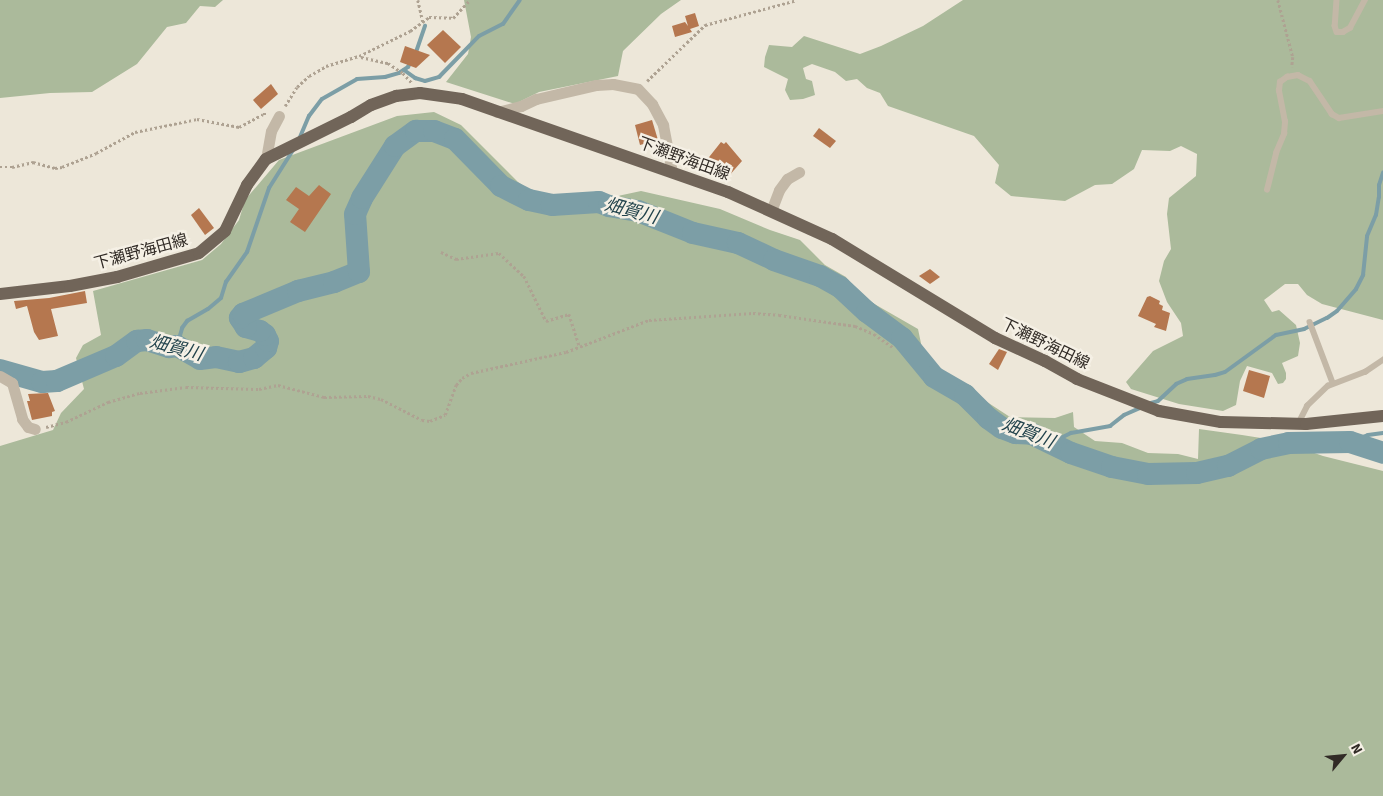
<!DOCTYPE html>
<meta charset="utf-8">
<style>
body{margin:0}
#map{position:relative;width:1383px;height:796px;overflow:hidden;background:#ede7d9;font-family:"Source Sans 3","Noto Sans JP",sans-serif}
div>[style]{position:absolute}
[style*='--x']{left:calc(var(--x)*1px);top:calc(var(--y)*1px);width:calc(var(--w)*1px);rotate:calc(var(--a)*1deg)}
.green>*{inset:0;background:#abba9b}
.stream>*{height:4px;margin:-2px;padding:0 2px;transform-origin:2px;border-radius:2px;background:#7c9ea6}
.river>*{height:22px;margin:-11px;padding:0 11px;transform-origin:11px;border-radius:11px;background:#7c9ea6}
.building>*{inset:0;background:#b5774f}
.path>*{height:2.5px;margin-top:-1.25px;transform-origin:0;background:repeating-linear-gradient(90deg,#aea292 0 2.5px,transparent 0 5px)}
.lane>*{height:5.5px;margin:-2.75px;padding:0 2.75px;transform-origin:2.75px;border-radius:2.75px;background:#c3b8a7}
.street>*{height:11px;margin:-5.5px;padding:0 5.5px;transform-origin:5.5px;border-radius:5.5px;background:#c3b8a7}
.primary>*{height:12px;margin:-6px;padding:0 6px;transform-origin:6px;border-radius:6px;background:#716559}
span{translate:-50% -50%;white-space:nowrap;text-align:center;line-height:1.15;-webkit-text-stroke:5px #f5f0e5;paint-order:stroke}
.street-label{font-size:16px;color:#312b26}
.water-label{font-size:18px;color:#22434c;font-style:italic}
.north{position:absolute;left:1318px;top:731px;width:50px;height:50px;-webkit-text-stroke:4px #f5f0e5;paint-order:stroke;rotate:62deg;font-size:14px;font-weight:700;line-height:20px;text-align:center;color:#312b26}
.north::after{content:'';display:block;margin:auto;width:18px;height:22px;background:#312b26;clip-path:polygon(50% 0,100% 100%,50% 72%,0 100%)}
</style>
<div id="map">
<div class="green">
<i style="clip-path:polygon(0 0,223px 0,215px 7px,200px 6px,186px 23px,167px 27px,137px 64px,92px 92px,50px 93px,0 98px)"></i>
<i style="clip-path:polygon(464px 0,681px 0,661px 14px,623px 51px,618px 76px,539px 92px,515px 104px,446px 82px,468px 54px,471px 37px)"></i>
<i style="clip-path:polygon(963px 0,1383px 0,1383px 320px,1322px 304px,1307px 295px,1298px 284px,1285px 284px,1264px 300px,1272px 312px,1279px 310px,1296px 325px,1300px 343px,1298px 356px,1282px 363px,1286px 373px,1286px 379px,1283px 383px,1278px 384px,1272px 373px,1247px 366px,1240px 381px,1236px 405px,1223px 411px,1179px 404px,1131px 389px,1126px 382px,1153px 351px,1183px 336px,1181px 323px,1167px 302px,1159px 281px,1164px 261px,1171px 249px,1167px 214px,1169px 198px,1196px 176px,1197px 154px,1181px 146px,1170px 151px,1142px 150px,1134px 169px,1112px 184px,1095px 185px,1065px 201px,1011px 196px,995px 183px,999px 165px,974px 136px,888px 106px,880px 93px,867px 88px,857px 79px,846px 81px,835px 72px,812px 64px,803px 68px,806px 79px,812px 81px,815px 95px,803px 99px,790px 100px,785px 90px,788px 79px,764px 67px,765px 57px,769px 45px,792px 47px,804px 36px,860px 54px,881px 46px,923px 26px)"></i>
<i style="clip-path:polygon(434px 112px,461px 125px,518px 182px,543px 199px,613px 197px,641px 191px,720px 209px,770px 230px,800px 240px,825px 265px,846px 277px,857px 294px,918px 329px,922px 348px,930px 364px,955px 386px,984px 400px,1010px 417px,1055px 418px,1073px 412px,1074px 427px,1095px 441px,1122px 443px,1148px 453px,1178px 454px,1198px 459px,1199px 429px,1242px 435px,1280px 441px,1323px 456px,1383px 471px,1383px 796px,0 796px,0 446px,53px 430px,61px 413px,84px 389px,76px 358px,83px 345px,101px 335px,93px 291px,202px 260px,221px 244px,239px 220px,245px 200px,279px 160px,397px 116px)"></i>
</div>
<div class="stream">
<i style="--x:415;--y:55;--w:31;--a:-71"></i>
<i style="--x:404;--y:70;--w:14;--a:36"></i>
<i style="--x:415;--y:78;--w:10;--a:17"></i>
<i style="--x:425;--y:81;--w:15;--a:-16"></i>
<i style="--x:439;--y:77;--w:57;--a:-45.7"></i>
<i style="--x:479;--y:36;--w:27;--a:-27"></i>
<i style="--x:503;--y:24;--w:29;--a:-55"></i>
<i style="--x:300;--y:137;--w:23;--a:-67"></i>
<i style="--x:309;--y:116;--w:21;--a:-53"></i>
<i style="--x:322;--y:99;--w:40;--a:-29.7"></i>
<i style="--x:357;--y:79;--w:28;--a:-4"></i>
<i style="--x:385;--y:77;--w:15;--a:-16"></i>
<i style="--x:399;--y:73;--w:11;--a:-34"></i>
<i style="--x:408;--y:67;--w:7;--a:-63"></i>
<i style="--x:177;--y:346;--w:19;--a:-74"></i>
<i style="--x:182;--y:328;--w:9;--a:-54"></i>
<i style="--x:187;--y:321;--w:24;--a:-30"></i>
<i style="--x:208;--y:309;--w:17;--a:-40"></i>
<i style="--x:221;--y:298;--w:17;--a:-73"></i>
<i style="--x:226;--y:282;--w:37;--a:-55"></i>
<i style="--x:247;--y:252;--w:68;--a:-71"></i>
<i style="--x:269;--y:188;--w:45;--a:-57.7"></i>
<i style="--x:1151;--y:403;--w:7;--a:-16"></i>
<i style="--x:1158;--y:401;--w:25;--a:-43"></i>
<i style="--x:1176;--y:384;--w:12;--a:-24"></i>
<i style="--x:1187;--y:379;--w:28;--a:-8"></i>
<i style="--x:1215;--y:375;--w:10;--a:-17"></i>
<i style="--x:1225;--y:372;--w:63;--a:-36"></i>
<i style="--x:1276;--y:335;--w:29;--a:-12"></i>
<i style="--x:1304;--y:329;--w:25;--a:-26"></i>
<i style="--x:1327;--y:318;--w:12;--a:-35"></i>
<i style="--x:1337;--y:311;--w:29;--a:-49"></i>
<i style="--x:1356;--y:289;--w:16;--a:-63"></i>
<i style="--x:1363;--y:275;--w:39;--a:-84"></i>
<i style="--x:1367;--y:236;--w:23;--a:-67"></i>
<i style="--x:1376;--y:215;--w:18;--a:-81"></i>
<i style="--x:1379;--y:197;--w:12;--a:-90"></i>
<i style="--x:1379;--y:185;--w:13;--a:-72"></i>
<i style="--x:1053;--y:442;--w:20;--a:-27"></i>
<i style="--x:1071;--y:433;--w:40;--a:-10"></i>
<i style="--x:1110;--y:426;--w:18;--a:-38"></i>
<i style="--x:1124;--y:415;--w:17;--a:-24"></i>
<i style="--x:1350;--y:442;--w:19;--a:-21"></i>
<i style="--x:1368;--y:435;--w:15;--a:-8"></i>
</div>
<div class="river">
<i style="--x:0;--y:370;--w:44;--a:15.9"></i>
<i style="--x:42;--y:382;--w:15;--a:-4"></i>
<i style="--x:57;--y:381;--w:64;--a:-23"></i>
<i style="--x:116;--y:356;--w:26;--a:-36"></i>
<i style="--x:137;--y:341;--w:10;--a:-6"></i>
<i style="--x:147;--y:340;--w:23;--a:18"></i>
<i style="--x:169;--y:347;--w:8;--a:-7"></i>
<i style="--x:177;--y:346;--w:26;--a:29"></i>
<i style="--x:200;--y:359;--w:16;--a:-7"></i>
<i style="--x:216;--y:357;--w:24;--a:12"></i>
<i style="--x:239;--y:362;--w:16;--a:-15"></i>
<i style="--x:254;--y:358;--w:16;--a:-40"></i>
<i style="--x:266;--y:348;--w:7;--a:-74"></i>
<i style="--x:268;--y:341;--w:7;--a:-117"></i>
<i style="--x:265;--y:335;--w:6;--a:-141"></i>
<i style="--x:260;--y:331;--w:15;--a:-164"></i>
<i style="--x:246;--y:327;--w:11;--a:-124"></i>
<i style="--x:240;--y:318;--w:5;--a:-53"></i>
<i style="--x:243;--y:314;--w:60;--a:-22.7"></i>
<i style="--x:298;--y:291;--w:37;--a:-14"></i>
<i style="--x:334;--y:282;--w:27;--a:-22"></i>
<i style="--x:359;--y:272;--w:58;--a:-93.9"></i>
<i style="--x:355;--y:214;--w:17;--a:-66"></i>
<i style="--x:362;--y:198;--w:62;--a:-57.6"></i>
<i style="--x:395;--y:146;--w:26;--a:-36"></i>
<i style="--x:416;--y:131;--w:18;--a:0"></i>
<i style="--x:434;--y:131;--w:22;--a:21"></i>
<i style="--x:455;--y:139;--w:66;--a:45.6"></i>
<i style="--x:501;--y:186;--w:31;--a:27"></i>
<i style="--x:529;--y:200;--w:24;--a:12"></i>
<i style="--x:552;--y:205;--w:47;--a:-3.7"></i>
<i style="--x:599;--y:202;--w:11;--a:22"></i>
<i style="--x:609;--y:206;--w:29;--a:10"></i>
<i style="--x:638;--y:211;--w:59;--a:21.8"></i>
<i style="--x:693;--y:233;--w:46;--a:12.5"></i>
<i style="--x:738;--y:243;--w:40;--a:25"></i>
<i style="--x:774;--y:260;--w:49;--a:19.2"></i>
<i style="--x:820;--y:276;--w:23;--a:29"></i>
<i style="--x:840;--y:287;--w:37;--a:43"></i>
<i style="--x:867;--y:312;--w:44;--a:36.6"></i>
<i style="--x:902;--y:338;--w:50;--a:50.6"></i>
<i style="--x:934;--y:377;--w:36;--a:30"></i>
<i style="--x:965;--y:395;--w:33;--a:45"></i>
<i style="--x:988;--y:418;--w:17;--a:36"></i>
<i style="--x:1002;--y:428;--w:14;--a:21"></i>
<i style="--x:1015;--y:433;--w:17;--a:3"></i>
<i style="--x:1032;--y:434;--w:43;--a:26"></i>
<i style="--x:1071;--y:453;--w:43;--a:18.9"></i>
<i style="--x:1112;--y:467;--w:37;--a:11"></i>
<i style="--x:1148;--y:474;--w:49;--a:-1.2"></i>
<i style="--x:1197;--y:473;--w:32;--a:-13"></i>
<i style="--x:1228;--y:466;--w:37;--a:-27"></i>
<i style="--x:1261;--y:449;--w:29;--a:-12"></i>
<i style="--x:1289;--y:443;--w:61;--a:-0.9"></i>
<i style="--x:1350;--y:442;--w:35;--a:18"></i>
</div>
<div class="building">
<i style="clip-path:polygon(695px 13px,699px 26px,690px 29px,692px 32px,675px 37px,672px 26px,685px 22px,688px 26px,685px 16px)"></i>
<i style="clip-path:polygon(443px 30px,461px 47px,445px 63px,427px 45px)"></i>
<i style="clip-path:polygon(405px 46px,430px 55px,416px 68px,400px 62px)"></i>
<i style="clip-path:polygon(271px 84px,278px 94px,261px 109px,253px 100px)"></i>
<i style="clip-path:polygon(652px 120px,658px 140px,640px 145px,635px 125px)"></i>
<i style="clip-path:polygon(819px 128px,836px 141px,830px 148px,813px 136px)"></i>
<i style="clip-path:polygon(721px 142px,724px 144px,726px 142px,742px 161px,728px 177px,718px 168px,712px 174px,702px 166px)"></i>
<i style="clip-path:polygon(319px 185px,331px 194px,305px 232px,290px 222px,299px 209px,286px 200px,296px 187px,309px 196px)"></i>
<i style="clip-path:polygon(199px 208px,214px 228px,205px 235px,191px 215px)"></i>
<i style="clip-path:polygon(930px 269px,940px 277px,930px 284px,919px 276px)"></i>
<i style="clip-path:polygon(85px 291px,87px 303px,51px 309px,58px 336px,39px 340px,34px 332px,27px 306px,16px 309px,14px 301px,49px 298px)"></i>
<i style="clip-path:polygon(1150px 296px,1160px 301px,1159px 304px,1163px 306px,1162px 310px,1170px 313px,1166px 331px,1154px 327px,1156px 324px,1138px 316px,1147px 297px)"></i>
<i style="clip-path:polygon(999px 349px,1007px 352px,998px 370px,989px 364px)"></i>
<i style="clip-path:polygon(1249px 370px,1270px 376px,1264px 398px,1243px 391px)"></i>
<i style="clip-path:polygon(48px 393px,55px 411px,52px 412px,52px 416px,32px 420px,27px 401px,30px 401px,28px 394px)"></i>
</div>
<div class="path">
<i style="--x:418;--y:0;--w:22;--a:77"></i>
<i style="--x:1278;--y:0;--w:59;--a:75.3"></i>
<i style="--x:1293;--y:57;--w:10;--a:96"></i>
<i style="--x:361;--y:57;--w:28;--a:13"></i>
<i style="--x:388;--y:63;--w:18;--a:34"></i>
<i style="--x:403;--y:73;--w:13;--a:48"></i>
<i style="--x:647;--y:81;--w:81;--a:-44"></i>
<i style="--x:705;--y:25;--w:95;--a:-15.2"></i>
<i style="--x:285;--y:106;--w:22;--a:-58"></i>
<i style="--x:297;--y:87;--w:16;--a:-43"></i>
<i style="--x:309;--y:76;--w:20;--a:-30"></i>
<i style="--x:326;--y:66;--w:34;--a:-17"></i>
<i style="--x:359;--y:56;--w:57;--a:-26.1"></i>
<i style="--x:410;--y:31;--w:24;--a:-36"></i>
<i style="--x:429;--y:17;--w:24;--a:2"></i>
<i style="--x:453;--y:18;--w:25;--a:-47"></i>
<i style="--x:0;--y:167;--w:12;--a:0"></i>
<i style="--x:12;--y:167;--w:22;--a:-13"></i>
<i style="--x:33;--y:162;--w:23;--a:15"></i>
<i style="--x:55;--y:168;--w:7;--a:-8"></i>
<i style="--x:62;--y:167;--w:37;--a:-22"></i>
<i style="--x:96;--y:153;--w:44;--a:-28.3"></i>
<i style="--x:135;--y:132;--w:63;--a:-11.8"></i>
<i style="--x:197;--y:119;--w:43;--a:10.8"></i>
<i style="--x:239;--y:127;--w:27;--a:-28"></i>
<i style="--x:263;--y:114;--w:4;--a:0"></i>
<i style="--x:441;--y:252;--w:17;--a:25"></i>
<i style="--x:456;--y:259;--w:43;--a:-7.9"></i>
<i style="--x:499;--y:253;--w:34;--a:43"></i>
<i style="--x:524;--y:276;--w:50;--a:63.9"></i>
<i style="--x:546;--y:321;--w:24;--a:-17"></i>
<i style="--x:569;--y:314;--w:35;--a:72"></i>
<i style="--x:46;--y:427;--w:21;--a:-14"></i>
<i style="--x:66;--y:422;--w:47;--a:-25.5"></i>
<i style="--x:108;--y:402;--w:33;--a:-16"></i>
<i style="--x:140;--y:393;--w:46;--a:-7.4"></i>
<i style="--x:186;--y:387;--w:73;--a:1.6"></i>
<i style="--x:259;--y:389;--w:19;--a:-12"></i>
<i style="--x:278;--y:385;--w:48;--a:14.6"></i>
<i style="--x:324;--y:397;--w:44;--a:-1.3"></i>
<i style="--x:368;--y:396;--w:13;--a:13"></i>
<i style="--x:381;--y:399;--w:46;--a:27.1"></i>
<i style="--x:422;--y:420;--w:8;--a:7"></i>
<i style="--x:430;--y:421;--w:16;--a:-22"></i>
<i style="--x:445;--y:415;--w:32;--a:-70"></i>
<i style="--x:456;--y:385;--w:9;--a:-49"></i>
<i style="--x:462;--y:378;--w:10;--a:-29"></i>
<i style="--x:471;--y:373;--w:97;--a:-12.5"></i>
<i style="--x:566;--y:352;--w:89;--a:-21.1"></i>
<i style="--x:649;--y:320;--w:104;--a:-3.9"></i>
<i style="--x:753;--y:313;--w:26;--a:4"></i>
<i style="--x:779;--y:315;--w:77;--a:8.2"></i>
<i style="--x:855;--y:326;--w:21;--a:23"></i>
<i style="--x:874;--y:334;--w:24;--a:35"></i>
</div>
<div class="lane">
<i style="--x:1337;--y:0;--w:26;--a:94"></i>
<i style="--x:1335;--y:26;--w:6;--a:72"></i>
<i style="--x:1337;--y:32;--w:6;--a:0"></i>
<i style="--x:1343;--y:32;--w:8;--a:-30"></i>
<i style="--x:1350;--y:28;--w:32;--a:-62"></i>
<i style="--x:1267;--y:190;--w:38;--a:-76"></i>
<i style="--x:1276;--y:153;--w:21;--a:-67"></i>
<i style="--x:1284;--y:134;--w:12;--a:-85"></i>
<i style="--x:1285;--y:122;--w:32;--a:-101"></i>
<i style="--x:1279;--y:91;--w:9;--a:-84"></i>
<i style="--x:1280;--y:82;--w:9;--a:-36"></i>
<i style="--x:1287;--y:77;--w:11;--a:-10"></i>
<i style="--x:1298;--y:75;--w:13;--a:27"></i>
<i style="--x:1310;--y:81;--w:40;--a:56"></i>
<i style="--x:1332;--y:114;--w:8;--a:30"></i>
<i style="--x:1339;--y:118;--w:45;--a:-9"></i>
<i style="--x:1310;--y:322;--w:65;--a:69.3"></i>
<i style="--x:1298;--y:424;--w:20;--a:-63"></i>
<i style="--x:1307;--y:406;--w:29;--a:-44"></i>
<i style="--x:1328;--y:386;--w:40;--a:-21"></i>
<i style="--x:1365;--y:372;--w:22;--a:-34"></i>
</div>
<div class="street">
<i style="--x:497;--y:112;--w:25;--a:-14"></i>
<i style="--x:521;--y:106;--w:17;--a:-25"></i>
<i style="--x:536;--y:99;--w:62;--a:-13.1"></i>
<i style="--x:596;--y:85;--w:17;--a:-3"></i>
<i style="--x:613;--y:84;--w:25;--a:11"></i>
<i style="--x:638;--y:89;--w:21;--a:47"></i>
<i style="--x:652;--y:104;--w:24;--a:62"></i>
<i style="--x:663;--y:125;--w:48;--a:79.2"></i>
<i style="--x:266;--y:159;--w:28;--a:-80"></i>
<i style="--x:271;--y:131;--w:17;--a:-62"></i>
<i style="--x:771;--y:211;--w:22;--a:-69"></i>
<i style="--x:779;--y:190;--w:14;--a:-54"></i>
<i style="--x:787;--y:179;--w:14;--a:-30"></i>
<i style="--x:0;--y:376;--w:14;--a:30"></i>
<i style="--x:12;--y:383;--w:37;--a:74"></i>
<i style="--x:22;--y:419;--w:10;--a:53"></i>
<i style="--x:28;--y:427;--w:7;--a:16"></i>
</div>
<div class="primary">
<i style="--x:0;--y:294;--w:70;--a:-6.5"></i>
<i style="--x:70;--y:286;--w:48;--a:-10.8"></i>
<i style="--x:117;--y:277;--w:85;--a:-16.3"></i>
<i style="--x:199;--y:253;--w:34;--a:-40"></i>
<i style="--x:225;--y:231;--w:51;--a:-64.4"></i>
<i style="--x:247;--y:185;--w:32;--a:-54"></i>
<i style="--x:266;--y:159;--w:95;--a:-26.3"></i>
<i style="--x:351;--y:117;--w:23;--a:-31"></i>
<i style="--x:371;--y:105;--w:27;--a:-20"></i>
<i style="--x:396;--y:96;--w:24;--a:-7"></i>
<i style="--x:420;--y:93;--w:42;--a:8.1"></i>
<i style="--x:462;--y:99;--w:282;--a:19.3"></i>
<i style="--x:728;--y:192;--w:114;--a:24.3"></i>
<i style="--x:832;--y:239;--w:191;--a:31.3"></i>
<i style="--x:995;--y:338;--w:55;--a:24.7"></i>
<i style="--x:1045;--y:361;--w:37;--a:29"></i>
<i style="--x:1077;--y:379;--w:88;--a:21.3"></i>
<i style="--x:1159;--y:411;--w:63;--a:10.1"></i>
<i style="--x:1221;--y:422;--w:85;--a:1.3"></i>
<i style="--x:1306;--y:424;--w:77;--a:-5.9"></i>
</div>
<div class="street-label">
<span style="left:684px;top:159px;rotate:20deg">下瀬野海田線</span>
<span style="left:141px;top:252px;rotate:-15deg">下瀬野海田線</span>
<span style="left:1045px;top:344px;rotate:26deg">下瀬野海田線</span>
</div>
<div class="water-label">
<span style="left:631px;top:212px;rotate:15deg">畑賀川</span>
<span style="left:176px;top:349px;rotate:15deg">畑賀川</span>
<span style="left:1028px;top:434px;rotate:21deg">畑賀川</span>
</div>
<div class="north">N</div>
</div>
